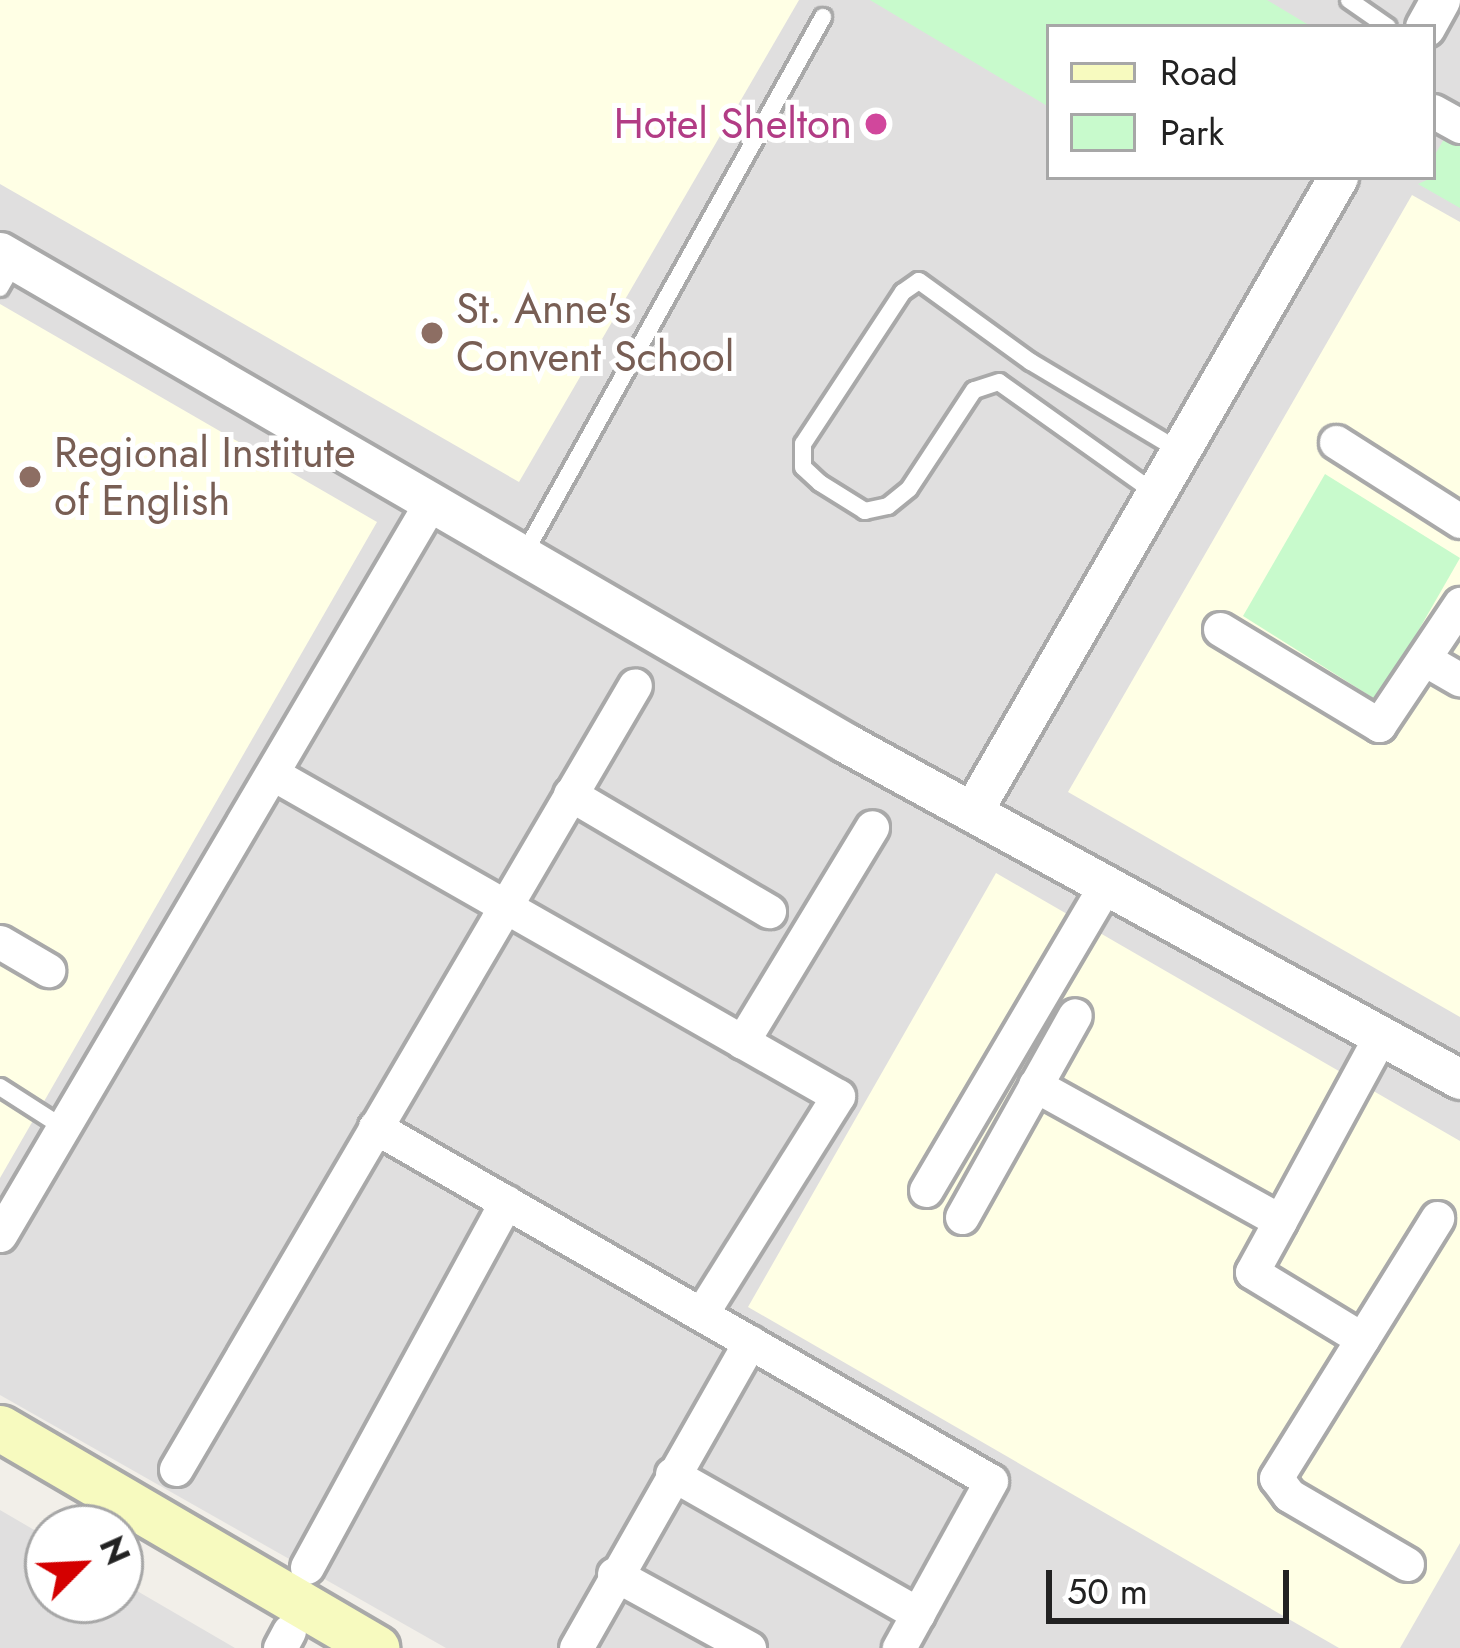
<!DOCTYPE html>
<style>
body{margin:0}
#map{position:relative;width:1460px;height:1648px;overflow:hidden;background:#f2efe9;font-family:Jost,sans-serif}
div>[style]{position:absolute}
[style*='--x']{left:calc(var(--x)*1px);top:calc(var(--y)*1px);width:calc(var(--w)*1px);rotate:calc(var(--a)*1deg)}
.residential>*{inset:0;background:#e0dfdf}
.education>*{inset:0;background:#ffffe5}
.park>*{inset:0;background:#c8facc}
.roads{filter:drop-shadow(3px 0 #a9a9a9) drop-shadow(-3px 0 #a9a9a9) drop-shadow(0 3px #a9a9a9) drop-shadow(0 -3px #a9a9a9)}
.service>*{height:16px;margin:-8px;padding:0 8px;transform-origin:8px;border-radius:8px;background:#fff}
.minor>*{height:33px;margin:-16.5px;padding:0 16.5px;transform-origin:16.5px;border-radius:16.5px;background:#fff}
.tertiary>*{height:39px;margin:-19.5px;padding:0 19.5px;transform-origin:19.5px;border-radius:19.5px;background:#fff}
.secondary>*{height:45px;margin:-22.5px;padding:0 22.5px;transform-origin:22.5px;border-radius:22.5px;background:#f7fabf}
.dots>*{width:33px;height:33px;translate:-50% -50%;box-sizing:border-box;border:6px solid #fff;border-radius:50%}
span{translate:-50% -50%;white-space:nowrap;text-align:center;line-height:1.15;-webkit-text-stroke:10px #fff;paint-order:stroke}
.hotel-label{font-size:42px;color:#b23c85}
.right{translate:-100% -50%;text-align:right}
.education-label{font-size:42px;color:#785e54}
.left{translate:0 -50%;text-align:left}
.legend{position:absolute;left:1046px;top:24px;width:390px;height:156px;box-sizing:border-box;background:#fff;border:3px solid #a7a7a7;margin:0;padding:15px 21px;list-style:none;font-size:36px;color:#222}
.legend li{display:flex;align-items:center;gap:24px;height:60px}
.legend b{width:60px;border:3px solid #a7a7a7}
.north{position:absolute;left:24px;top:1504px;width:120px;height:120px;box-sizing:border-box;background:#fff;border:3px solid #a7a7a7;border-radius:50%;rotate:66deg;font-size:33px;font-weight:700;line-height:48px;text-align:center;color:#222}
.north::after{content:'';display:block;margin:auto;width:42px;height:54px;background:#d40000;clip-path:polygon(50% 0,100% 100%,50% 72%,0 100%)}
.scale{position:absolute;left:1046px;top:1570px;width:243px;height:54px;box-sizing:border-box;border:6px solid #222;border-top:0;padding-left:15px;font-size:36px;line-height:42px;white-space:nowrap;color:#222;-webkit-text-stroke:9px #fff;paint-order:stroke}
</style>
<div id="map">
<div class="residential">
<i style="clip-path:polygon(evenodd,0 0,1460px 0,1460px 1648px,446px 1648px,0 1395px,0 0,1049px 27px,1433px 27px,1433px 177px,1049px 177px,1049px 27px)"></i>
<i style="clip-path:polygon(0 1510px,48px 1538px,48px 1600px,120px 1600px,120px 1581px,235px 1648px,0 1648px)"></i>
</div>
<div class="education">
<i style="clip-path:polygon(0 0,799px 0,519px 482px,0 184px)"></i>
<i style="clip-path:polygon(1412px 195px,1460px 222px,1460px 1017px,1068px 792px)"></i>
<i style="clip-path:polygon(0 304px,377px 522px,0 1178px)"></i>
<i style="clip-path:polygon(996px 873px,1460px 1141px,1460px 1543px,1400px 1648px,1339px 1648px,748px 1307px)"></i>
</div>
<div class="park">
<i style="clip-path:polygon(870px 0,1267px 0,1312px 27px,1049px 27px,1049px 107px)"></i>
<i style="clip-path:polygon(1448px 132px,1460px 139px,1460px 208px,1418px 184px,1433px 177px,1433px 158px)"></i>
<i style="clip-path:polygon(1325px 474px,1460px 558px,1378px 701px,1243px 616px)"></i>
</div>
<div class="roads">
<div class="service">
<i style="--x:1349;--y:0;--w:47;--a:34.7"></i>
<i style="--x:0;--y:288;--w:30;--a:-60"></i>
<i style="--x:1155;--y:493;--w:191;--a:-144.6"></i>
<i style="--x:999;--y:382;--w:26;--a:162"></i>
<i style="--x:974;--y:390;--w:118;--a:123.3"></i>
<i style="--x:909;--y:489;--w:27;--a:141"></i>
<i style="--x:888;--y:506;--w:24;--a:168"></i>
<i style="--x:865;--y:511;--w:53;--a:-148.1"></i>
<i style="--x:820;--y:483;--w:23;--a:-137"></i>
<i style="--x:803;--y:467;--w:23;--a:-90"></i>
<i style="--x:803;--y:444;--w:182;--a:-56.7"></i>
<i style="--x:903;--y:292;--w:19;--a:-35"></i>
<i style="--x:919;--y:281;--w:138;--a:35.9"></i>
<i style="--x:1031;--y:362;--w:174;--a:30.9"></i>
<i style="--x:523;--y:556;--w:617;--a:-60.9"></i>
<i style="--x:0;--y:1087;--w:76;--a:32.6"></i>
</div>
<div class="minor">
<i style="--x:1433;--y:111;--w:31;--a:29"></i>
<i style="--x:1336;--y:442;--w:147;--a:32.5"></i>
<i style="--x:1220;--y:629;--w:186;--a:31.1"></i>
<i style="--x:1379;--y:725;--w:146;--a:-56.2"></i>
<i style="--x:1426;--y:660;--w:39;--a:30"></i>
<i style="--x:275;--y:775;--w:648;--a:29.69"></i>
<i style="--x:838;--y:1096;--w:257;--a:122.1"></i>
<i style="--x:570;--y:794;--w:231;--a:30.5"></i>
<i style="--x:0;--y:942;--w:56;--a:30.3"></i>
<i style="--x:742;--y:1042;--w:251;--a:-58.8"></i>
<i style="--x:1035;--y:1085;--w:280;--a:29"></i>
<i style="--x:1280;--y:1221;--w:212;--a:-61.5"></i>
<i style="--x:375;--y:1127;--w:710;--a:29.88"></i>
<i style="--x:991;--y:1481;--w:191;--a:118.9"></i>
<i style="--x:926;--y:1190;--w:354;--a:-59.5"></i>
<i style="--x:962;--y:1217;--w:231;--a:-60.8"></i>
<i style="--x:1280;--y:1221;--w:58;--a:118.8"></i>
<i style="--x:1252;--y:1272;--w:129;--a:31.3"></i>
<i style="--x:0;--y:1235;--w:850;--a:-59.54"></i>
<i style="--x:176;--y:1469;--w:908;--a:-59.65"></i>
<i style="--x:672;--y:1474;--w:283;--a:29.6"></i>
<i style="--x:1407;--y:1564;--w:137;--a:-149.7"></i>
<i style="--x:1289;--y:1495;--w:21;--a:-127"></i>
<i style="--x:1276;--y:1478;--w:306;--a:-58.2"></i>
<i style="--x:307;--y:1567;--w:416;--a:-61.4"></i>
<i style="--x:614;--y:1574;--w:154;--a:28.7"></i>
<i style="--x:280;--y:1648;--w:19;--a:-62"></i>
<i style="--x:576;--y:1648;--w:352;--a:-60.4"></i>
</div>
<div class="tertiary">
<i style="--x:1425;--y:27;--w:31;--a:-61"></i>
<i style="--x:0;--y:252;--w:978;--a:30.13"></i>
<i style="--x:846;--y:743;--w:700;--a:28.69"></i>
<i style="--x:972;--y:812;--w:733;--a:-60.04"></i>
</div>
<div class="secondary">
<i style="--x:0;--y:1428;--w:436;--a:30.3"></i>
</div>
</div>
<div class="dots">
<i style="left:876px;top:124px;background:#d1479c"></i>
<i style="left:432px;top:333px;background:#8d6e63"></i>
<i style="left:30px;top:477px;background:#8d6e63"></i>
</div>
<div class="hotel-label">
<span class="right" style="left:852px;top:124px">Hotel Shelton</span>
</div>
<div class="education-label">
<span class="left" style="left:456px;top:333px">St. Anne's<br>Convent School</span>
<span class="left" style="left:54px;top:477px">Regional Institute<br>of English</span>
</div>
<ul class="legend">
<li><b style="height:15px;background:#f7fabf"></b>Road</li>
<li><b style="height:33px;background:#c8facc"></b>Park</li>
</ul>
<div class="north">N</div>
<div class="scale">50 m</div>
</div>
